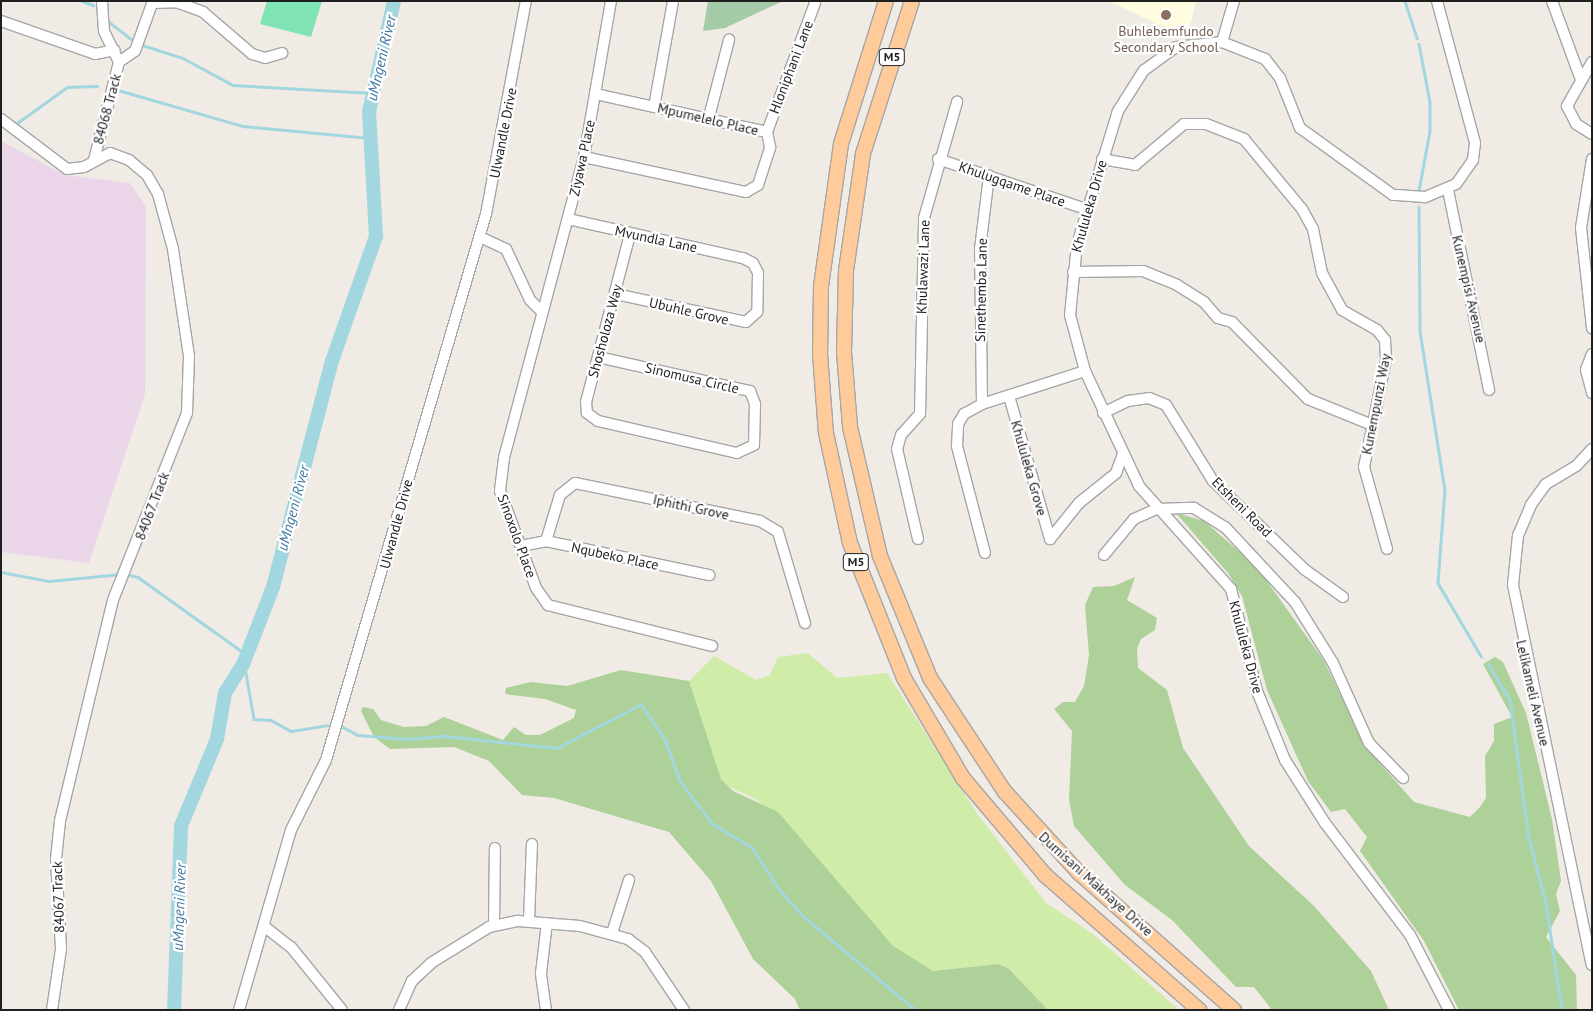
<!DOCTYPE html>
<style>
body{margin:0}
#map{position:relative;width:1593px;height:1011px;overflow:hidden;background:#f0ebe5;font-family:"PT Sans",sans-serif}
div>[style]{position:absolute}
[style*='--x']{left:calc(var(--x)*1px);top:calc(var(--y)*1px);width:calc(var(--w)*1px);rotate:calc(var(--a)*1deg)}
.industrial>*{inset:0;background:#ead6e8}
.education>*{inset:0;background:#fffcdf}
.grass>*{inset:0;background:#cfeca8}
.forest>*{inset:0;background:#add198}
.cemetery>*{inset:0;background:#a5caa7}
.pitch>*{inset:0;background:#7fe3b4}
.stream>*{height:2.5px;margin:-1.25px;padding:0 1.25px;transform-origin:1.25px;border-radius:1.25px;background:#a3d7e0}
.river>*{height:14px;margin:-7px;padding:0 7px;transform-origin:7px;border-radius:7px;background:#a3d7e0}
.roads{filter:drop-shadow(1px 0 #a6a6a6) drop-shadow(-1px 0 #a6a6a6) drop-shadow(0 1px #a6a6a6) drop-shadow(0 -1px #a6a6a6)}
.minor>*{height:10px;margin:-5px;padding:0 5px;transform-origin:5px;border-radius:5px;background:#fff}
.major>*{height:14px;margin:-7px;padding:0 7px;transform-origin:7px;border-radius:7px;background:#ffcb9b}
.dots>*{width:14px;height:14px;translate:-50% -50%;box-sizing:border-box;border:2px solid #fff;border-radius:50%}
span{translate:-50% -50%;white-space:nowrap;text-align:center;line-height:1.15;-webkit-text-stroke:4.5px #fff;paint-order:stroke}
.shield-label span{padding:1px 4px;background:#fff;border:1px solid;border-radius:4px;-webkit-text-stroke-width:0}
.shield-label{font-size:12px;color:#1f1f1f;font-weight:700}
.education-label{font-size:14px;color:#785e54}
.street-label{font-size:14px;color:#1f1f1f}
.water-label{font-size:15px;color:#417aa3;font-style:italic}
.frame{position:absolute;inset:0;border:2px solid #1f1f1f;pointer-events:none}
</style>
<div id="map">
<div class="industrial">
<i style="clip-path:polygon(1px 141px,65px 175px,130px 183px,146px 207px,145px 394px,89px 563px,1px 552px)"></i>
</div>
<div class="education">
<i style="clip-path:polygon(1109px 1px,1196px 1px,1189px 30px,1168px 29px)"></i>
</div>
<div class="grass">
<i style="clip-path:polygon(808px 653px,837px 678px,887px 673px,978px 815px,1046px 903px,1093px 934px,1179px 1010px,1048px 1010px,1008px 968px,998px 964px,933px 971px,916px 963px,893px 946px,759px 801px,726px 785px,716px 771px,689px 681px,714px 656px,756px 680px,770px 675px,778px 657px)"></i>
</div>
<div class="forest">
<i style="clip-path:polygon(1176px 513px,1204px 521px,1256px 566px,1324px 661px,1367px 749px,1414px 802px,1470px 817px,1480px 807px,1486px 798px,1485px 756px,1494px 741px,1494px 724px,1512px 717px,1483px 664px,1495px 657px,1503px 662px,1526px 713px,1552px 819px,1561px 881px,1556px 894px,1560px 911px,1546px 937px,1576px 975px,1577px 1010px,1459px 1010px,1424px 941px,1360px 851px,1367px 837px,1345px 809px,1331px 812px,1308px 781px,1267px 690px,1242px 596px,1228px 573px)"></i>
<i style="clip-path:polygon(1135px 577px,1127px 600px,1157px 618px,1155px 630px,1141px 639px,1137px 649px,1138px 668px,1167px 690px,1183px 748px,1249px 846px,1314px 906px,1371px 971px,1389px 1010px,1272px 1010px,1254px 987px,1236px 987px,1172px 920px,1125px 885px,1074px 826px,1069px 800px,1072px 731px,1054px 709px,1063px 702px,1075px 702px,1084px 686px,1089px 655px,1085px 605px,1093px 587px,1114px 586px)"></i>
<i style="clip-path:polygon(621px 670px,689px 681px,721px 779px,733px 791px,778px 812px,893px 946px,933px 971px,998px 964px,1008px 968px,1048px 1010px,800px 1010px,795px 999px,753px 959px,711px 881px,669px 832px,554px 798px,522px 795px,489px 761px,454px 747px,390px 749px,374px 737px,361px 711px,363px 707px,373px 709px,381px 720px,404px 727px,426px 726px,444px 717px,503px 740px,514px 727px,526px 735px,540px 735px,574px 718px,576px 710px,545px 699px,505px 694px,506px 688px,531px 682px,567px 686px)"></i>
</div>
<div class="cemetery">
<i style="clip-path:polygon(708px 1px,783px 1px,725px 28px,703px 31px)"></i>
</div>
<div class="pitch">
<i style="clip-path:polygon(267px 1px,322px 1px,311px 37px,260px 24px)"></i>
</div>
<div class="stream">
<i style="--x:82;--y:1;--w:12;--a:20"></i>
<i style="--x:1405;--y:1;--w:39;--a:72"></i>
<i style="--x:108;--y:21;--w:34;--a:38"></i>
<i style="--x:139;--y:44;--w:46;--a:17.7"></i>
<i style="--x:183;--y:58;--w:57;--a:28.4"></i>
<i style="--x:233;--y:85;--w:139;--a:3.3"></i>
<i style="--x:1419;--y:44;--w:59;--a:79.3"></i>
<i style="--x:1430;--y:102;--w:29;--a:90"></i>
<i style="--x:1430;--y:131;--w:61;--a:100.4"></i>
<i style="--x:118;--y:90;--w:130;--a:16.1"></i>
<i style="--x:243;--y:126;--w:129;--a:5.4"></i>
<i style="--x:13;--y:126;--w:67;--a:-35.8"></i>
<i style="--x:67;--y:87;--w:30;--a:-2"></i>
<i style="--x:1419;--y:207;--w:124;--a:89.5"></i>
<i style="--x:1420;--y:331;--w:161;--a:81.1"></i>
<i style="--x:1445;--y:490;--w:93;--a:94.3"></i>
<i style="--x:1438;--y:583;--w:85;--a:59.5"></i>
<i style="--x:1;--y:572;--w:49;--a:10.6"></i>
<i style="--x:49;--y:581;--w:72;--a:-5.6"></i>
<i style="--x:126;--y:574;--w:12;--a:14"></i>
<i style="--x:138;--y:577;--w:134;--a:35.6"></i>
<i style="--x:244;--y:662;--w:58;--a:80"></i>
<i style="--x:254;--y:719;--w:17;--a:3"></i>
<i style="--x:271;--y:720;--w:23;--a:29"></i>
<i style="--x:291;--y:731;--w:37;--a:-9"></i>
<i style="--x:1488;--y:664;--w:42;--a:58.6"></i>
<i style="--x:1510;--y:700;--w:139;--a:82.2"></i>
<i style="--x:1529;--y:838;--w:67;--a:75.3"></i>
<i style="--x:1546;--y:903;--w:108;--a:81.5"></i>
<i style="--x:341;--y:726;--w:19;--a:28"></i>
<i style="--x:358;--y:735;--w:50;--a:4.6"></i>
<i style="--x:408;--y:739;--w:37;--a:-5"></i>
<i style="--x:445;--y:736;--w:113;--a:6.1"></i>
<i style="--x:557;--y:748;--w:95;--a:-27.6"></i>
<i style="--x:641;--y:704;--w:45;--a:56"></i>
<i style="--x:666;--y:741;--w:42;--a:70.7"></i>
<i style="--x:680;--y:781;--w:53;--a:52.7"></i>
<i style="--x:712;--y:823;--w:48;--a:31.4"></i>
<i style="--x:753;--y:848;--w:47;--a:58"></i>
<i style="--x:778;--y:888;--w:38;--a:48"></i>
<i style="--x:803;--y:916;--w:147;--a:39.8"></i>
</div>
<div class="river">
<i style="--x:174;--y:1010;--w:184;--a:-87.8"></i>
<i style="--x:181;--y:826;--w:94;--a:-67.5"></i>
<i style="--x:217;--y:739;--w:47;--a:-80.1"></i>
<i style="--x:225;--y:693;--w:36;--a:-58"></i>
<i style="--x:244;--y:662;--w:80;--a:-68.9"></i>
<i style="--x:273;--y:587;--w:234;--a:-75.4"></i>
<i style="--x:332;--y:361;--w:133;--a:-70.6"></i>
<i style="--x:376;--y:236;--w:124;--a:-93.2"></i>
<i style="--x:369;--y:112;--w:114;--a:-77.3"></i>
</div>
<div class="roads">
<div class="minor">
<i style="--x:611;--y:1;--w:158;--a:99.8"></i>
<i style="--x:584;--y:157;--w:311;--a:104.9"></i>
<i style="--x:504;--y:458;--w:33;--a:97"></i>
<i style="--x:500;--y:491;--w:103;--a:69.6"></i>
<i style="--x:536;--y:588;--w:21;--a:55"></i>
<i style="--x:548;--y:605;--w:169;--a:14"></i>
<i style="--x:1437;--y:1;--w:147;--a:75"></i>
<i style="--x:1475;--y:143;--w:17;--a:97"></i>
<i style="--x:1473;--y:160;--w:29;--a:125"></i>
<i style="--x:1456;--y:184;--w:34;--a:157"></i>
<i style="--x:1425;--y:197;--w:32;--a:-176"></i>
<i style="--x:1393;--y:195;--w:115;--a:-144.2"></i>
<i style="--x:1300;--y:128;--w:54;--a:-111.8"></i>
<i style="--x:1280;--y:78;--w:24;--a:-128"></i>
<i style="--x:1265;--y:59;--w:46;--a:-158.4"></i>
<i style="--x:1222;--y:42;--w:46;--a:173.8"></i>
<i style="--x:1176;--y:47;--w:39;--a:144"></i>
<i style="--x:1144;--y:70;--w:49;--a:122.4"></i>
<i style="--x:1118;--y:111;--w:139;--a:107.1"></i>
<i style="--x:1077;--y:244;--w:71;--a:95.6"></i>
<i style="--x:1070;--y:315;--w:58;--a:75"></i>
<i style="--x:1085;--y:371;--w:127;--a:64.8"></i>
<i style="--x:1139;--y:486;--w:138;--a:48.2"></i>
<i style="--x:1231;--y:589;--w:105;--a:75.7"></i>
<i style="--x:1257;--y:691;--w:74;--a:67.9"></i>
<i style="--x:1285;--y:760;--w:75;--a:57.6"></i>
<i style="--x:1325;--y:823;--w:141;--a:52.8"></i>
<i style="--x:1410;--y:935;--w:85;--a:62.5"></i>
<i style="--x:1552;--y:1;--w:81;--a:69.8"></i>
<i style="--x:153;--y:3;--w:23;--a:-2"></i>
<i style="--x:176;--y:2;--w:29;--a:20"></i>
<i style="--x:203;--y:12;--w:65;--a:40.6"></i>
<i style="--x:252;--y:54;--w:14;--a:17"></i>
<i style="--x:265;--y:58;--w:18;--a:-16"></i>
<i style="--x:1;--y:21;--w:100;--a:19.3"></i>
<i style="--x:95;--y:54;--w:20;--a:-11"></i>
<i style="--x:1222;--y:42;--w:43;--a:-73.7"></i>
<i style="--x:119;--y:62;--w:19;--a:-35"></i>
<i style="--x:135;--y:51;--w:53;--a:-70.2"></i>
<i style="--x:1592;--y:62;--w:51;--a:119.6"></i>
<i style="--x:1567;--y:106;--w:20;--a:63"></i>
<i style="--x:1576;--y:124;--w:19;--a:32"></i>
<i style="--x:654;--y:107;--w:108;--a:-79.8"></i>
<i style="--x:709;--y:117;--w:80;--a:-75.4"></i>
<i style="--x:1;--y:119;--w:83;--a:37.1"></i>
<i style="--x:67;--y:169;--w:17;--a:-7"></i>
<i style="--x:84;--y:167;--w:30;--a:-28"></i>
<i style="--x:110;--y:153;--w:20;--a:20"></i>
<i style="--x:129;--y:160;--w:23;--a:40"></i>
<i style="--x:147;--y:175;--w:22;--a:60"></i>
<i style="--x:158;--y:194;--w:57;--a:74.7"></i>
<i style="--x:173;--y:249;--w:108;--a:81.5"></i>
<i style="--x:189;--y:356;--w:57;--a:92"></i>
<i style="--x:187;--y:413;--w:201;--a:111.6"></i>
<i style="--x:113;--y:600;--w:227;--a:103.5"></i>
<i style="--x:60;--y:821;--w:38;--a:96"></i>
<i style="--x:56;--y:859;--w:90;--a:86.8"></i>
<i style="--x:61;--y:949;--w:62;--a:98.4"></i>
<i style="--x:767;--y:132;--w:138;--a:-69.6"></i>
<i style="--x:584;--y:157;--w:166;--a:12.2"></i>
<i style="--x:746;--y:192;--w:14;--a:-30"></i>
<i style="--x:758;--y:185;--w:40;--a:-72"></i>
<i style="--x:770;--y:147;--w:15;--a:-101"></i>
<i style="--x:767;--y:132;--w:176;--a:-167.5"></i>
<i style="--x:938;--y:159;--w:156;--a:18.7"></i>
<i style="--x:1102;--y:159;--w:34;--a:10"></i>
<i style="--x:1135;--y:165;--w:64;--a:-39.9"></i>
<i style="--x:1184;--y:124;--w:22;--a:0"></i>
<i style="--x:1206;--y:124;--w:41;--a:21.5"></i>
<i style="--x:1244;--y:139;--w:91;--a:50.4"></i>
<i style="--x:1302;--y:209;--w:23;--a:61"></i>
<i style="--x:1313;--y:229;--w:45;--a:78.4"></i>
<i style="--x:1322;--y:273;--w:42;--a:61.6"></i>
<i style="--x:1342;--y:310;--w:40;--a:29.7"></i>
<i style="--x:1377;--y:330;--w:13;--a:51"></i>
<i style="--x:1385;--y:340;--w:20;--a:87"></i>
<i style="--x:1386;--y:360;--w:109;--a:101.6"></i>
<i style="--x:1364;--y:467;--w:85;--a:74.3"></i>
<i style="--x:1592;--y:159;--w:70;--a:99.1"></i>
<i style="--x:1581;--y:228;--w:101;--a:83.7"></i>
<i style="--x:94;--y:160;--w:101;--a:-75.7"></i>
<i style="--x:119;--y:62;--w:34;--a:-116"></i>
<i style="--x:104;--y:31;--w:30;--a:-94"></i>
<i style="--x:1448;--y:190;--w:204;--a:78.4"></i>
<i style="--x:568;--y:219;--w:179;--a:12.6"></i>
<i style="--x:743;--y:258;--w:11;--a:27"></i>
<i style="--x:753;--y:263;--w:11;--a:63"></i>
<i style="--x:758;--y:273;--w:39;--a:91"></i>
<i style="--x:757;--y:312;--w:15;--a:138"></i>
<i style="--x:746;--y:322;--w:134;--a:-167.9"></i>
<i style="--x:480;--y:237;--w:29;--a:25"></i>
<i style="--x:506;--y:249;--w:56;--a:64.8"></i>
<i style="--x:530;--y:300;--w:17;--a:45"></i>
<i style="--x:1073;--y:272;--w:70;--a:-0.8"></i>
<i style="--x:1143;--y:271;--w:37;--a:22"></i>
<i style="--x:1177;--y:285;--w:32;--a:32"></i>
<i style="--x:1204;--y:302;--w:21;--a:49"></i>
<i style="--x:1218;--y:318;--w:15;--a:16"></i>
<i style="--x:1232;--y:322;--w:108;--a:45.4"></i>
<i style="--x:1308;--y:399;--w:67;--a:22"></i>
<i style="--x:1592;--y:354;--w:17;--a:111"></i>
<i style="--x:1586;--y:370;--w:24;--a:75"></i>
<i style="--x:598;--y:357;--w:156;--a:12.6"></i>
<i style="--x:750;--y:391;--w:14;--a:69"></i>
<i style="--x:755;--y:404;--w:41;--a:91.4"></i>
<i style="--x:754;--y:445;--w:19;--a:155"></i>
<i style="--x:737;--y:453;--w:143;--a:-167"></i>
<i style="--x:598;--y:421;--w:14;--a:-144"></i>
<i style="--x:587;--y:413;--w:11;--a:-95"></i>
<i style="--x:586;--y:402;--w:174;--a:-75.3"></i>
<i style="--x:1009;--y:396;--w:149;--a:74"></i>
<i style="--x:1050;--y:539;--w:46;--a:-51.1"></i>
<i style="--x:1079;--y:503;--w:48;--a:-39"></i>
<i style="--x:1116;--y:473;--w:20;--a:-70"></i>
<i style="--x:982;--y:404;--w:155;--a:-90.7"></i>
<i style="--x:980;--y:249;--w:74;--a:-83"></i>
<i style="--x:1103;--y:413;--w:28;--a:-26"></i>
<i style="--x:1128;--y:401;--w:21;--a:-8"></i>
<i style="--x:1149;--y:398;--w:18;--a:22"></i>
<i style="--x:1166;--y:405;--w:89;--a:58.3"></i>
<i style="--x:1213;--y:481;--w:127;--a:44"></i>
<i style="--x:1304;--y:569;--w:48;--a:35.7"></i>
<i style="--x:1592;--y:449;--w:23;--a:133"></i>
<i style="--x:1576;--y:466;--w:35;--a:149"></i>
<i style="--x:1546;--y:484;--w:26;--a:126"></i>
<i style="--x:1531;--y:505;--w:33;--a:113"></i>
<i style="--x:1518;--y:535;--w:50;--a:95.7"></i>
<i style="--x:1513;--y:585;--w:388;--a:78.3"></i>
<i style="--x:918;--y:539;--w:92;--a:-103.1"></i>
<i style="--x:897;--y:449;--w:15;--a:-74"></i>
<i style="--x:901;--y:435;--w:28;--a:-48"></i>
<i style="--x:920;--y:414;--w:196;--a:-88.8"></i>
<i style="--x:924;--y:218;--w:121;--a:-74.1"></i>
<i style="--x:546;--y:541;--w:48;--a:-73.1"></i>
<i style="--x:560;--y:495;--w:19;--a:-39"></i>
<i style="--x:575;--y:483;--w:189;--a:11.6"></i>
<i style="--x:760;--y:521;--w:21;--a:31"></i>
<i style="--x:778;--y:532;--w:95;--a:73.5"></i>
<i style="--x:521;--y:546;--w:25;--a:-11"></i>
<i style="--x:546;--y:541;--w:167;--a:11.8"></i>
<i style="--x:985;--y:553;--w:111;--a:-104.7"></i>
<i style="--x:957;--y:446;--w:22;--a:-87"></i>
<i style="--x:958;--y:424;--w:12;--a:-59"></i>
<i style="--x:964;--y:414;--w:21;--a:-29"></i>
<i style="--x:982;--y:404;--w:108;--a:-17.8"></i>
<i style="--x:1104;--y:555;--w:47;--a:-50.2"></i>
<i style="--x:1134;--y:519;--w:24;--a:-24"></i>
<i style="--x:1156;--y:509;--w:38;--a:-2"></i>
<i style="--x:1194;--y:508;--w:36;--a:32"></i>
<i style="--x:1225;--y:527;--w:103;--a:47"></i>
<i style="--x:1295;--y:602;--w:72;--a:58.1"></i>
<i style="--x:1333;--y:663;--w:88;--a:65.8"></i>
<i style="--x:1369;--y:743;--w:49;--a:45.8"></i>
<i style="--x:529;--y:921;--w:77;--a:-87.8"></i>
<i style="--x:494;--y:925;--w:77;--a:-89.3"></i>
<i style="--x:265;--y:927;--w:33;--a:38"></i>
<i style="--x:291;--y:947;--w:81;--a:51"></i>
<i style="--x:612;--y:933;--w:56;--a:-72.2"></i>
<i style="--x:239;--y:1010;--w:187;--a:-73.9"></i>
<i style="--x:291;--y:830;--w:78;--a:-63.4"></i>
<i style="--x:326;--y:760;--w:569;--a:-73.67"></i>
<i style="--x:486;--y:214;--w:217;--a:-79.4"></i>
<i style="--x:399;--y:1010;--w:32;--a:-66"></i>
<i style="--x:412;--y:981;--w:26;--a:-43"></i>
<i style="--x:431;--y:963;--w:68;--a:-31.8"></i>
<i style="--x:489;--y:927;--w:30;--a:-12"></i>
<i style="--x:518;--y:921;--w:62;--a:4.6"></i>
<i style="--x:580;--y:926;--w:50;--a:15.2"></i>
<i style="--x:628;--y:939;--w:21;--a:37"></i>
<i style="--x:645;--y:952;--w:70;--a:56.1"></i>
<i style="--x:546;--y:1010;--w:37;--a:-98"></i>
<i style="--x:541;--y:973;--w:50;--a:-83.2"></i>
</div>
<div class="major">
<i style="--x:886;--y:1;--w:150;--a:107.5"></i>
<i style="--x:841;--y:144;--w:143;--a:98"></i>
<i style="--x:821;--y:286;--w:68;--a:90.8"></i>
<i style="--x:820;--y:354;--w:79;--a:85.7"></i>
<i style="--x:826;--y:433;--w:113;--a:77.7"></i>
<i style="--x:850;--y:543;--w:145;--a:68.2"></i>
<i style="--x:904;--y:678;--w:116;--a:59.5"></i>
<i style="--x:963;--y:778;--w:127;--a:49.8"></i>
<i style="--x:1045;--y:875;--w:205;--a:41.2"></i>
<i style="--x:912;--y:1;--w:161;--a:107.8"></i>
<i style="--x:863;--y:154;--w:117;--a:98.3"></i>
<i style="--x:846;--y:270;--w:82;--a:91.4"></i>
<i style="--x:844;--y:352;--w:75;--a:85.4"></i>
<i style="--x:850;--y:427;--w:132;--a:76.9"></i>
<i style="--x:880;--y:556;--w:132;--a:67.7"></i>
<i style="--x:930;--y:678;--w:136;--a:56.7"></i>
<i style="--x:1005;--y:792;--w:110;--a:47.6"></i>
<i style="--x:1079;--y:873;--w:207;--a:41.5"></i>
</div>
</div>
<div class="dots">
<i style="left:1166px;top:15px;background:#8d6e63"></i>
</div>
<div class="shield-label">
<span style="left:892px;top:57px">M5</span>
<span style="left:856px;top:562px">M5</span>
</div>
<div class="education-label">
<span style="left:1166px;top:39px">Buhlebemfundo<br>Secondary School</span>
</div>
<div class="street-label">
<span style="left:791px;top:67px;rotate:-69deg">Hloniphani Lane</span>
<span style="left:107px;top:109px;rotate:-75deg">84068 Track</span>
<span style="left:708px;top:119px;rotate:13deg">Mpumelelo Place</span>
<span style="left:503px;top:133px;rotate:-79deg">Ulwandle Drive</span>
<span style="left:582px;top:158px;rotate:-78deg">Ziyawa Place</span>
<span style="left:1012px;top:184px;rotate:19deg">Khulugqame Place</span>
<span style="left:1089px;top:206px;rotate:-74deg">Khululeka Drive</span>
<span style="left:656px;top:239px;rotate:12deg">Mvundla Lane</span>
<span style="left:923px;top:267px;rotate:-88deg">Khulawazi Lane</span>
<span style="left:1469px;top:289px;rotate:77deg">Kunempisi Avenue</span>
<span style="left:981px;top:290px;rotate:-89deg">Sinethemba Lane</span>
<span style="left:689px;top:311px;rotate:13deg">Ubuhle Grove</span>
<span style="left:605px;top:331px;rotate:-75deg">Shosholoza Way</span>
<span style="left:692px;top:378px;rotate:13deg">Sinomusa Circle</span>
<span style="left:1376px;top:404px;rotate:-79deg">Kunempunzi Way</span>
<span style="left:1029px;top:468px;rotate:74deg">Khululeka Grove</span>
<span style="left:152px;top:506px;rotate:-69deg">84067 Track</span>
<span style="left:691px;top:507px;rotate:12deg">Iphithi Grove</span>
<span style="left:1242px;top:507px;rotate:45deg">Etsheni Road</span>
<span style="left:396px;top:524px;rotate:-75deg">Ulwandle Drive</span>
<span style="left:517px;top:536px;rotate:70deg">Sinoxolo Place</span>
<span style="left:615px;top:556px;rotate:12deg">Nqubeko Place</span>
<span style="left:1246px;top:647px;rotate:75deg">Khululeka Drive</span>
<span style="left:1533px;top:693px;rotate:77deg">Lelikameli Avenue</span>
<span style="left:1096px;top:884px;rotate:42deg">Dumisani Makhaye Drive</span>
<span style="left:58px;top:897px;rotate:-92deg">84067 Track</span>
</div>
<div class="water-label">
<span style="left:381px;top:58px;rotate:-77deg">uMngeni River</span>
<span style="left:293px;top:508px;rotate:-75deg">uMngeni River</span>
<span style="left:179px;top:907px;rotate:-88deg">uMngeni River</span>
</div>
<div class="frame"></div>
</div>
